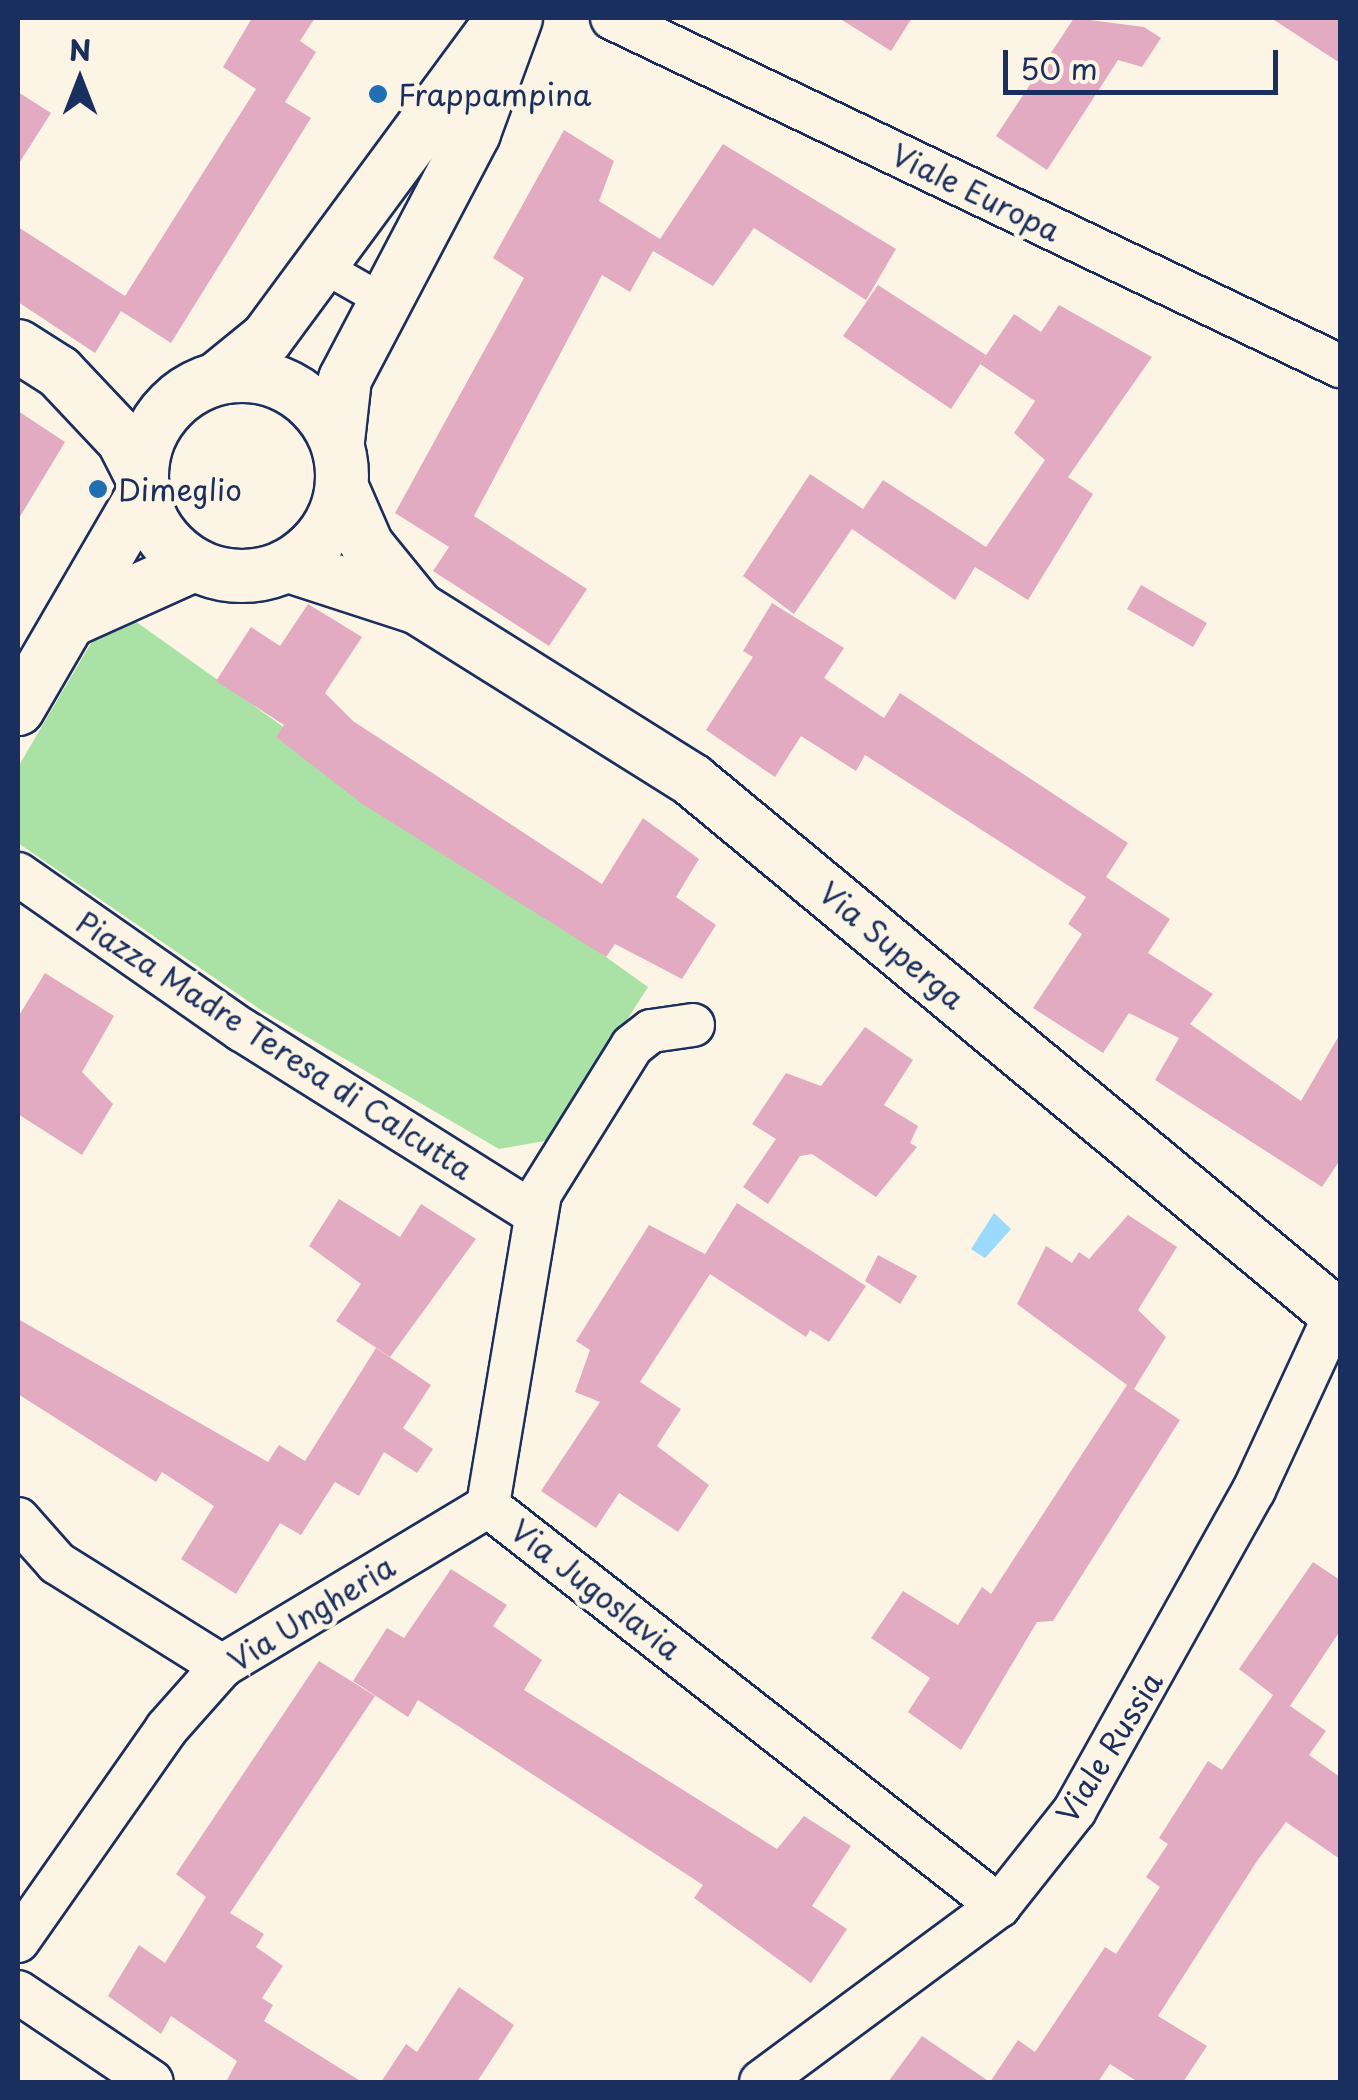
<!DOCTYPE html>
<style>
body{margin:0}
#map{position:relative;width:1358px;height:2100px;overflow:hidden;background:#fcf5e5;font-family:"Playpen Sans",sans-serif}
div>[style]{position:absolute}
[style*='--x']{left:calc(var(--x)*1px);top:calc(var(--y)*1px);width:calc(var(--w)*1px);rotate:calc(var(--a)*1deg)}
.green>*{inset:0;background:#aae1a4}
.water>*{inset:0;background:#9bd9fd}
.building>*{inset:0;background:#e2abc1}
.roads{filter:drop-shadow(2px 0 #1b2f5e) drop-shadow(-2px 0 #1b2f5e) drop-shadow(0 2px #1b2f5e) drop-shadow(0 -2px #1b2f5e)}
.pedestrian>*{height:32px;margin:-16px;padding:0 16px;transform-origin:16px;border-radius:16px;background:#fcf5e5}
.minor>*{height:42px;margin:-21px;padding:0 21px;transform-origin:21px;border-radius:21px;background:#fcf5e5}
.tertiary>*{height:52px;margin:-26px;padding:0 26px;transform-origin:26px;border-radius:26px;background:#fcf5e5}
.tertiary>.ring{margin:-26px;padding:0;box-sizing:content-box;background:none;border:52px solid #fcf5e5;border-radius:50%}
.dots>*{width:28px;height:28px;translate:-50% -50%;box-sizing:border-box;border:5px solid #fcf5e5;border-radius:50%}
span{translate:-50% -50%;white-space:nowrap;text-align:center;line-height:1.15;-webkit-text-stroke:10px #fcf5e5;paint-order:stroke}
.poi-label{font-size:30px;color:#1b2f5e}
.left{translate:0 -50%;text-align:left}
.street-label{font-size:30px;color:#1b2f5e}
.frame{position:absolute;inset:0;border:20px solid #1b2f5e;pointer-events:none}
.north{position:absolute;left:30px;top:30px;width:100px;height:100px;-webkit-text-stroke:8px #fcf5e5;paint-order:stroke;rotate:0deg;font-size:28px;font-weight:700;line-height:40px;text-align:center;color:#1b2f5e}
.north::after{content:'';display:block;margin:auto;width:35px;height:45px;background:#1b2f5e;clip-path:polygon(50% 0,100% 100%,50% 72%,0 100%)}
.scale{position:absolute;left:1003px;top:50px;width:275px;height:45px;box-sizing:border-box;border:5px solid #1b2f5e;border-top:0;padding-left:12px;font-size:30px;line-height:35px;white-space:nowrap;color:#1b2f5e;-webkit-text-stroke:8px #fcf5e5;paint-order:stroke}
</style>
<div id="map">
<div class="green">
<i style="clip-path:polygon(121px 611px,648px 987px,550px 1140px,499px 1149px,261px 1010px,18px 843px,18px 767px,104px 621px)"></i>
</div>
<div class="water">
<i style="clip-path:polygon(994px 1213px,1011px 1229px,985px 1258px,971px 1249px)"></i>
</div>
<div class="building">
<i style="clip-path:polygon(252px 18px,315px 18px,300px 41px,316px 52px,285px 102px,311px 118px,171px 343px,121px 311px,95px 353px,18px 302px,18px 227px,125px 296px,256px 89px,223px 67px)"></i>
<i style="clip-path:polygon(839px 18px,912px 18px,891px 51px)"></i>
<i style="clip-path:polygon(1074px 18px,1144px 27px,1161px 38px,1142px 67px,1118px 60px,1047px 170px,996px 136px)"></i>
<i style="clip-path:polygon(1271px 18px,1340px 18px,1340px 63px)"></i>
<i style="clip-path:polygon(18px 92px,51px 113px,18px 165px)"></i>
<i style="clip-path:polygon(564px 130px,614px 161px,599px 201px,660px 239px,723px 144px,896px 249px,866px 300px,754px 228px,713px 286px,653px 251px,630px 292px,602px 275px,474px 516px,587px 589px,549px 646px,433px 571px,449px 547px,395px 513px,524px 278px,493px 258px)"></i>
<i style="clip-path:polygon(878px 285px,986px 355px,951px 409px,843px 336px)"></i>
<i style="clip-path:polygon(1059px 305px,1152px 357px,1068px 477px,1093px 494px,1028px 600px,975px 567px,955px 600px,852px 529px,794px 614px,743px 576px,810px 474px,863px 509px,883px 480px,986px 547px,1045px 460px,1014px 433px,1035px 401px,980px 364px,1014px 314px,1041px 332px)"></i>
<i style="clip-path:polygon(18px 411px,65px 442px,18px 520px)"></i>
<i style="clip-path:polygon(1141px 585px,1207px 623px,1193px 647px,1127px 609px)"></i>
<i style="clip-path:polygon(772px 603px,844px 648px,824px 678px,884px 718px,900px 693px,1128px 843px,1106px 877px,1170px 919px,1148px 953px,1213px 994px,1190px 1024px,1301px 1101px,1340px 1034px,1340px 1160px,1322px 1187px,1155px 1080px,1179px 1038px,1129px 1013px,1103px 1053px,1033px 1008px,1082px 934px,1068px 924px,1086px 897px,865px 755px,856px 771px,801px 736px,775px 777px,706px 730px,753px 657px,743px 651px)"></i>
<i style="clip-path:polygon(308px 604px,362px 637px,325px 693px,353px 721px,602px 884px,643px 818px,699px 859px,676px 897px,716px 925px,682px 979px,615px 944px,606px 957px,361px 803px,276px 737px,284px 725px,216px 681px,251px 627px,280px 646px)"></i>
<i style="clip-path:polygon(45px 973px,114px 1016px,82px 1072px,113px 1104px,82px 1155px,18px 1114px,18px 1017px)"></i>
<i style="clip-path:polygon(865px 1027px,913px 1060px,884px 1105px,918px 1126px,910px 1143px,917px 1147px,876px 1197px,812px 1154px,800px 1156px,768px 1204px,743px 1187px,776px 1139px,752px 1124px,786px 1073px,821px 1086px)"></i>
<i style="clip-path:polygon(339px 1199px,400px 1237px,421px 1204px,476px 1239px,390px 1357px,336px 1321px,361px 1284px,309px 1246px)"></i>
<i style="clip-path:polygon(737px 1203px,866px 1286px,829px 1342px,810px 1330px,806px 1337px,710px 1274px,640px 1382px,681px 1409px,657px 1446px,709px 1485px,678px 1532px,619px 1493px,596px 1528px,541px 1491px,600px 1402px,575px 1392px,590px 1350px,576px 1341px,649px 1225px,705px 1254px)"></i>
<i style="clip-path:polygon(1128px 1215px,1177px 1247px,1138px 1310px,1166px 1337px,1134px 1389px,1180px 1420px,1053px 1621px,1037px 1622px,961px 1750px,908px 1712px,930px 1678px,871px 1638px,903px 1591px,958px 1625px,982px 1587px,991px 1594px,1127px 1385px,1017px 1304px,1046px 1246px,1072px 1263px,1079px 1252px,1089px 1259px)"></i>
<i style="clip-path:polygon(878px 1255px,917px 1276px,900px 1304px,865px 1281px)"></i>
<i style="clip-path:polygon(18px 1319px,268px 1462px,279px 1445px,305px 1461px,376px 1348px,431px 1385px,403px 1428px,433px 1449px,417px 1473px,384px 1452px,359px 1496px,335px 1482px,301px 1535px,280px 1523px,236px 1594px,181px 1559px,214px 1506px,162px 1472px,156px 1482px,18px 1394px)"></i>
<i style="clip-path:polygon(1313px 1562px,1340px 1580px,1340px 1631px,1290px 1706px,1326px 1731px,1309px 1755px,1340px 1777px,1340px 1859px,1286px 1822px,1257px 1861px,1158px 2016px,1207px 2046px,1183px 2082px,1138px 2082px,1110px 2064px,1098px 2082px,888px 2082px,922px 2036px,990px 2082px,1018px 2040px,1035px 2052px,1105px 1947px,1116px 1954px,1160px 1887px,1146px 1877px,1168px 1844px,1159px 1838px,1208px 1761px,1222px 1770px,1273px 1695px,1239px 1669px)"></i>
<i style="clip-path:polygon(451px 1569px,507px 1605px,493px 1626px,542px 1660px,524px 1690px,777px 1849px,804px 1816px,851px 1846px,812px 1906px,847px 1929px,811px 1983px,694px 1898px,703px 1885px,418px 1700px,408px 1717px,353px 1681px,387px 1628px,404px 1638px)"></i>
<i style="clip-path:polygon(319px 1661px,375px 1696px,230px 1913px,264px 1934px,256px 1947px,283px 1966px,262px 1998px,273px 2005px,264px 2021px,362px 2082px,226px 2082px,237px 2061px,171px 2016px,161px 2034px,108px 1996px,139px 1945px,165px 1963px,206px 1897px,176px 1874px)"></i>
<i style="clip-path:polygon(459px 1987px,514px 2025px,477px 2082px,381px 2082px,406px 2044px,417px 2052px)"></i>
</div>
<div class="roads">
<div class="pedestrian">
<i style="--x:319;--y:264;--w:78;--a:29.8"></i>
</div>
<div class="minor">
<i style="--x:612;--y:18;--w:807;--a:25.55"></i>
<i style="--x:18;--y:874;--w:273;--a:34.9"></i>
<i style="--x:242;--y:1030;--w:345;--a:32.1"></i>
<i style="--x:693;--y:1025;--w:42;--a:171.9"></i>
<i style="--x:651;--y:1031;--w:24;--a:142"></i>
<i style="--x:632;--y:1046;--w:174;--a:121.9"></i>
<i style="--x:540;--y:1194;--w:316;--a:99.5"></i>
<i style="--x:488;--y:1506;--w:649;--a:38.05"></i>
<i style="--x:18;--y:1519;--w:59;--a:48.4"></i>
<i style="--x:57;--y:1563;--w:195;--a:32"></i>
<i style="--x:18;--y:1941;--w:260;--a:-55"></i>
<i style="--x:167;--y:1728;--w:83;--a:-48.4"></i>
<i style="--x:222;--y:1666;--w:310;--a:-31"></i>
<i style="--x:18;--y:1992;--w:161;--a:33.9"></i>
<i style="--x:761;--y:2082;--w:296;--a:-36.5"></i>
<i style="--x:999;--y:1906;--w:122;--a:-51.6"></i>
<i style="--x:1075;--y:1810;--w:367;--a:-60.8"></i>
<i style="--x:1254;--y:1490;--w:205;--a:-65.2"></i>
</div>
<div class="tertiary">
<i style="--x:18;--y:346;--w:49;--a:32.4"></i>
<i style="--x:59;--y:372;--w:93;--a:46.7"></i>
<i style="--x:123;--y:440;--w:39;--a:63"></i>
<i class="ring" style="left:142px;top:376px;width:148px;height:148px"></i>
<i style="--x:218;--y:378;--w:63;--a:-39.2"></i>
<i style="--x:267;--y:338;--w:396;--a:-53.6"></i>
<i style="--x:338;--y:441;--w:62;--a:-83.6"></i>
<i style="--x:345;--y:379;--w:278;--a:-62.3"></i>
<i style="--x:474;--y:133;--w:122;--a:-69.9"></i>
<i style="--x:343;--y:490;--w:60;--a:66.4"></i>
<i style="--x:367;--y:545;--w:81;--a:51"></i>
<i style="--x:289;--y:566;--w:136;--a:18"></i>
<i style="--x:418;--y:608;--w:324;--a:32.1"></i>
<i style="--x:692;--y:780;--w:842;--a:39.65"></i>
<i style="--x:74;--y:619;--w:132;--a:-24.2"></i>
<i style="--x:18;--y:709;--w:249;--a:-59.8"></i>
</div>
</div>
<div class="dots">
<i style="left:378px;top:94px;background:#1f6fb2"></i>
<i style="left:98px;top:489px;background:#1f6fb2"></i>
</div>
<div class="poi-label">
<span class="left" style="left:398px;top:94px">Frappampina</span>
<span class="left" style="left:118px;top:489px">Dimeglio</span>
</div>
<div class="street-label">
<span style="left:976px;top:192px;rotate:26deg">Viale Europa</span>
<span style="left:892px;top:945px;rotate:40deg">Via Superga</span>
<span style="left:275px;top:1045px;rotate:33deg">Piazza Madre Teresa di Calcutta</span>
<span style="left:596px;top:1589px;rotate:38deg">Via Jugoslavia</span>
<span style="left:311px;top:1613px;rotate:-32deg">Via Ungheria</span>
<span style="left:1109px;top:1747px;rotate:-58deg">Viale Russia</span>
</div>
<div class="frame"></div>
<div class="north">N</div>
<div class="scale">50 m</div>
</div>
